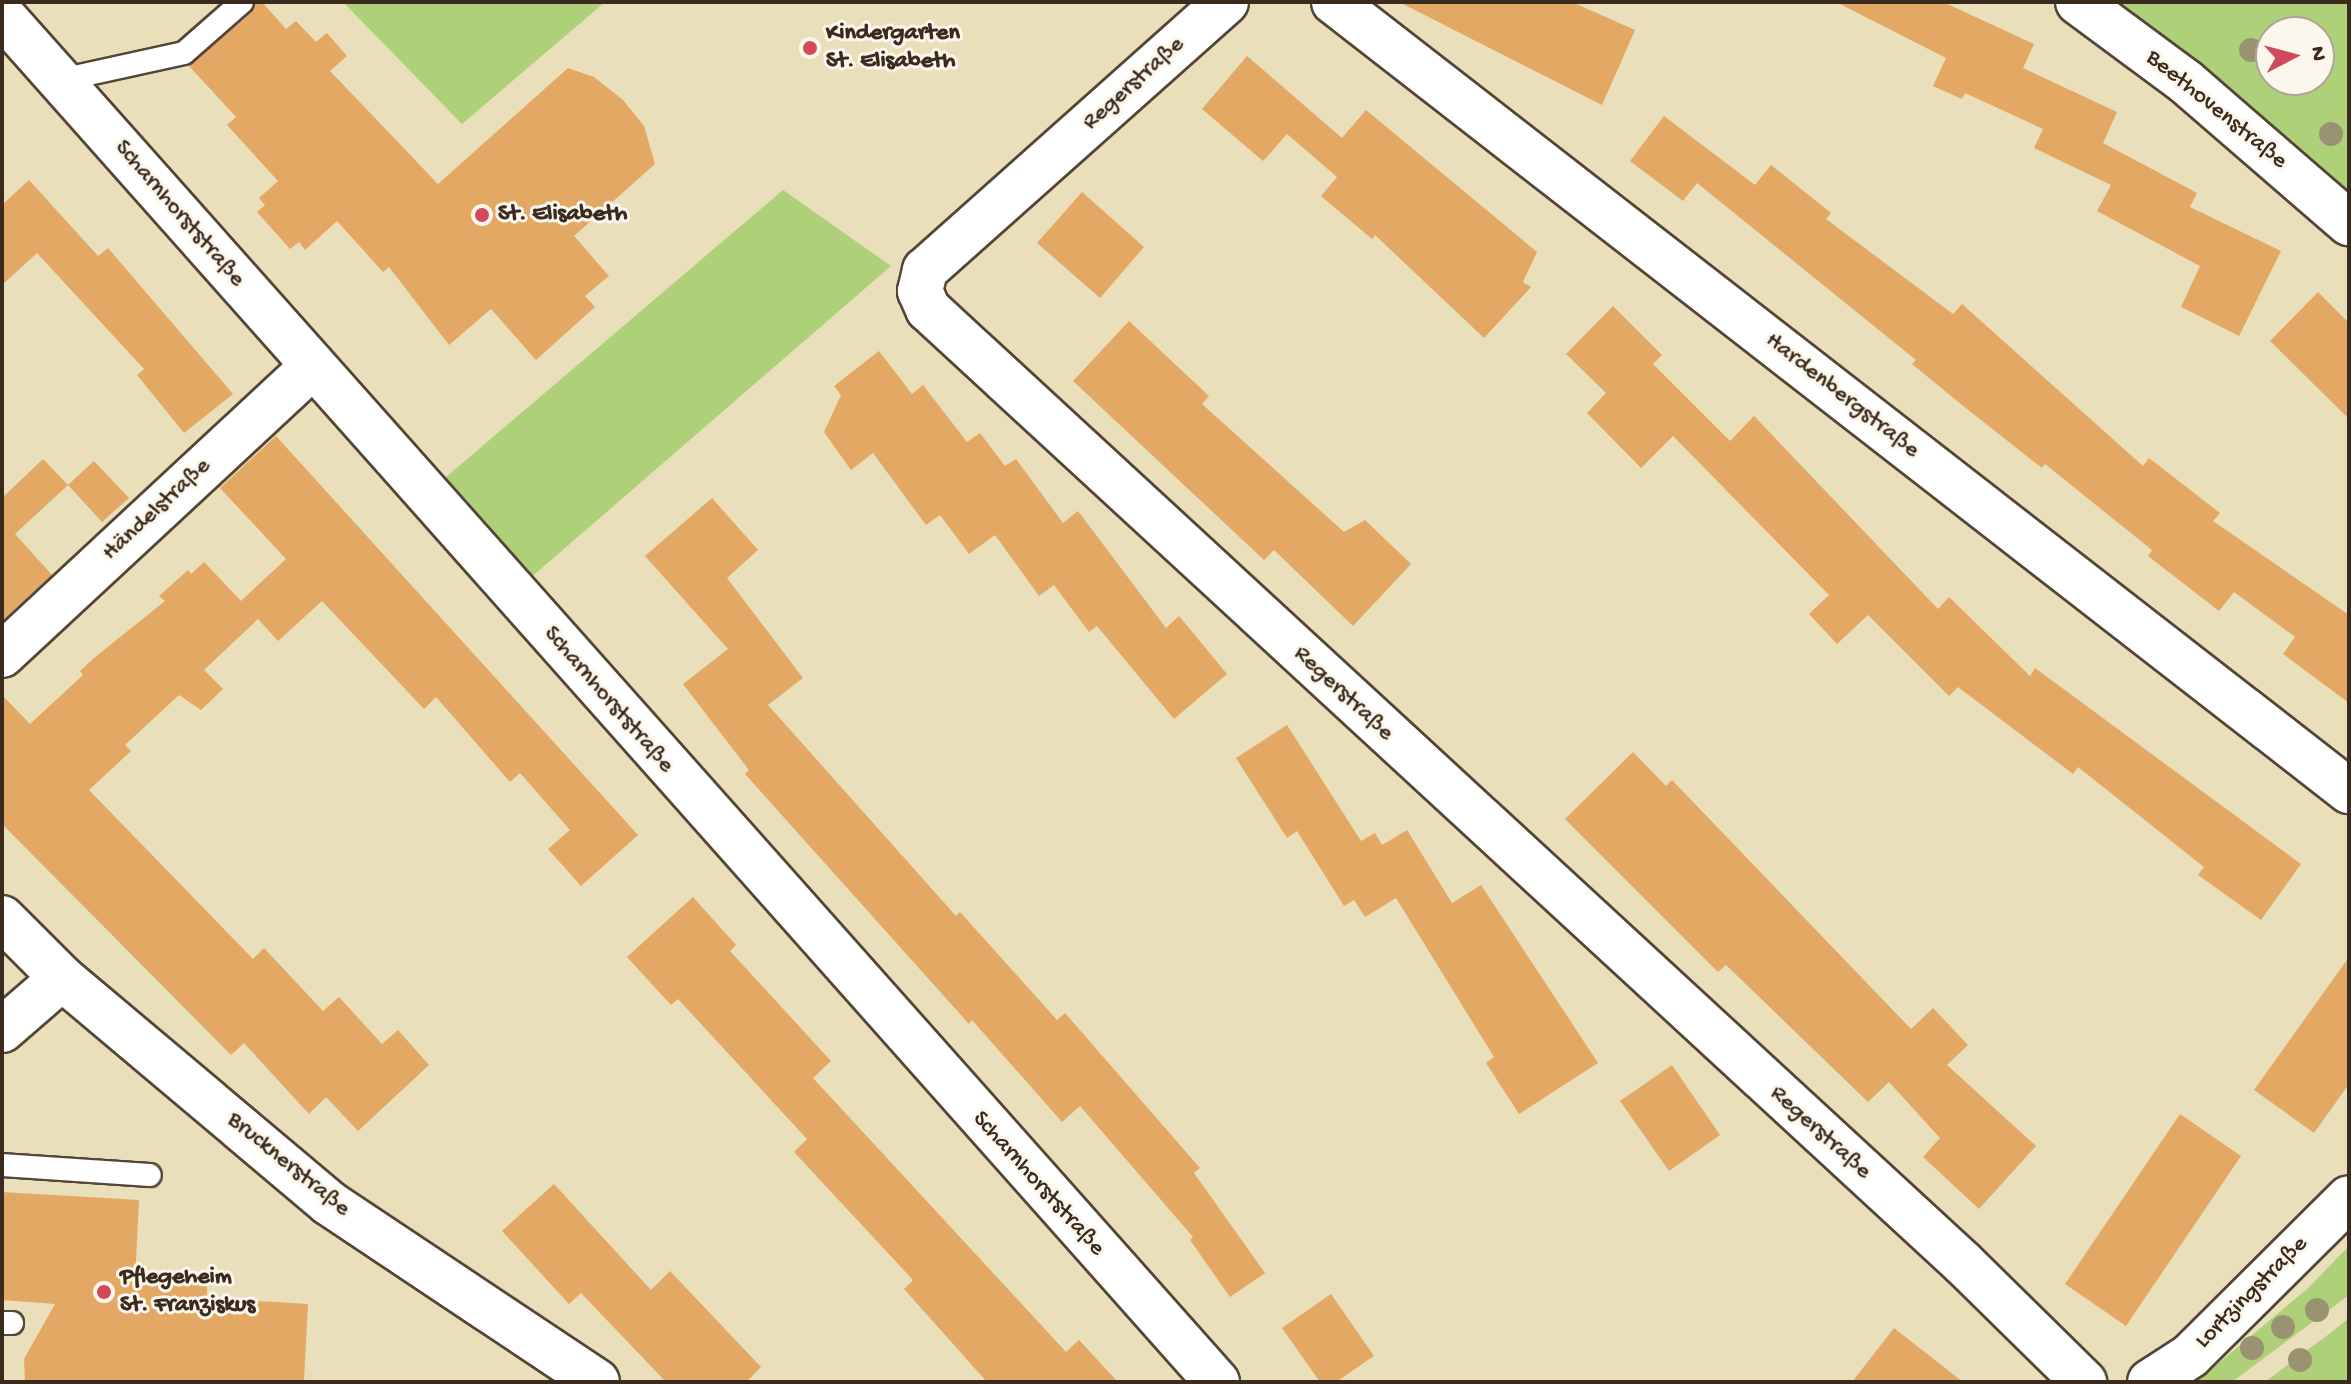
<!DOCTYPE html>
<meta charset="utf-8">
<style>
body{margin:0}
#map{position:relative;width:2351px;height:1384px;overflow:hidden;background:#e9dfbb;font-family:"Gochi Hand",sans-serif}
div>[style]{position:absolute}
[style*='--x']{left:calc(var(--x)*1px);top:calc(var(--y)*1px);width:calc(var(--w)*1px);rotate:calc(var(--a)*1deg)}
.green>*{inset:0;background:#add079}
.building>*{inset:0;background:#e3a864}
.roads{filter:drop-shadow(2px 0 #554536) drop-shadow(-2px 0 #554536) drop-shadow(0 2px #554536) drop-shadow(0 -2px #554536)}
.lane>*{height:22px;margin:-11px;padding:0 11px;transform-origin:11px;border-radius:11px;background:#fff}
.street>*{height:44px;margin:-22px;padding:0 22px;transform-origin:22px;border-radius:22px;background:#fff}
.trees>*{width:24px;height:24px;margin:-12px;border-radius:50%;background:#999371}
.dots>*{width:22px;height:22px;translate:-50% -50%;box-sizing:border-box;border:4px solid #fbf7ec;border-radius:50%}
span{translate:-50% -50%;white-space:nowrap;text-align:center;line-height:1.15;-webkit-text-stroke:6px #fbf7ec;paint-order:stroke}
.poi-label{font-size:24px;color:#3b2a1e;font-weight:700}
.left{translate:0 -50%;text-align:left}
.street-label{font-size:24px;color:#3b2a1e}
.frame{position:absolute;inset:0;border:4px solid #3b2a1e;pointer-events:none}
.north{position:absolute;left:2255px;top:16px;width:80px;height:80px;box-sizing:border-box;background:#fbf7ec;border:2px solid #aea59a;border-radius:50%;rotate:84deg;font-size:22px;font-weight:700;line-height:32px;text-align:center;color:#3b2a1e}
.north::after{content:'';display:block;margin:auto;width:28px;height:36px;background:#d1495b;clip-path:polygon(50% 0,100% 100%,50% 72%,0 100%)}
</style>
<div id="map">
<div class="green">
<i style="clip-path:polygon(343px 2px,605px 2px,462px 124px)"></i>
<i style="clip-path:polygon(evenodd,2105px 2px,2349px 2px,2349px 209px,2105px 2px,2271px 32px,2319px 32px,2319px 80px,2271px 80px,2271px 32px)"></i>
<i style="clip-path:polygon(783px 190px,891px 266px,513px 593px,425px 495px)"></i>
<i style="clip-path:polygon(2349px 1246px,2349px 1295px,2232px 1382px,2196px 1382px,2307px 1289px)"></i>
<i style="clip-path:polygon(2349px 1318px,2349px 1382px,2265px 1382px,2329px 1334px)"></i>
</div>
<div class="building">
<i style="clip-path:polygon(256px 2px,262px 2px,286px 29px,296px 21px,316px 42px,327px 33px,347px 56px,330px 71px,438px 184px,568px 68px,594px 77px,623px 100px,644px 126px,655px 164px,574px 236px,609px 276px,585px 296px,595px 307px,536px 360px,491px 309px,449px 345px,389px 267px,383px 272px,337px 221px,305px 250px,299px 242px,290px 249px,257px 212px,265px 205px,259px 198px,278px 181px,227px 125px,236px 117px,189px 66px,251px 13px)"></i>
<i style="clip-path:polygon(1399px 2px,1572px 2px,1635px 30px,1602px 105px)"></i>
<i style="clip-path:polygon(1836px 2px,1943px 2px,2034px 44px,2023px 68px,2117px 112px,2103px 143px,2197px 193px,2190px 207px,2281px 251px,2239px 336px,2181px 307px,2200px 266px,2097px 211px,2111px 185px,2034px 148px,2043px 129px,1965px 93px,1962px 99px,1933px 86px,1946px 58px)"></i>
<i style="clip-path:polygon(1247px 56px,1342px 138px,1366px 110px,1537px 252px,1523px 282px,1531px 287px,1484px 338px,1375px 235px,1372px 239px,1321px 196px,1337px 177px,1287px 134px,1263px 161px,1202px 109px)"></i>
<i style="clip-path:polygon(1664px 116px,1755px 185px,1771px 165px,1831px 213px,1826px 219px,1953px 314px,1962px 304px,2143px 466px,2149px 458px,2220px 513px,2213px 521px,2349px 615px,2349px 703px,2283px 654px,2295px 637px,2234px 592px,2219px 611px,2148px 556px,2152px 550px,2045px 464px,2042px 468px,1962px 405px,1912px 364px,1916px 360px,1697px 183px,1683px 201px,1630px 161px)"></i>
<i style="clip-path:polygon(29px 180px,98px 256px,108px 248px,233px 394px,184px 433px,137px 375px,144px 369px,37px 253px,2px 285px,2px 205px)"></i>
<i style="clip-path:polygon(1082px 192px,1144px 247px,1100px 298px,1037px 243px)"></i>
<i style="clip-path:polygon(2318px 292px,2349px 323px,2349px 419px,2270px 341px)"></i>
<i style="clip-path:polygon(1613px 306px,1662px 355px,1653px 364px,1730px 441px,1754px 416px,1938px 609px,1949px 597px,2030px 676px,2035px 668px,2301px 864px,2261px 920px,2198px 875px,2204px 867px,2078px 767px,2073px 774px,1958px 687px,1949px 696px,1868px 615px,1837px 644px,1809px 614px,1829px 595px,1673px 436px,1641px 468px,1587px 413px,1606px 393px,1566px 354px)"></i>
<i style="clip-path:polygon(1129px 321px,1209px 396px,1202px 404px,1344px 532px,1365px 520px,1411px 564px,1353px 626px,1274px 550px,1264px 560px,1073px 381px)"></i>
<i style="clip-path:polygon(879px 351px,912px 394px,923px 385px,967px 442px,980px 433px,1005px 466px,1016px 459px,1063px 523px,1078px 511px,1166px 628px,1179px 616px,1227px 674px,1174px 719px,1097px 626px,1089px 632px,1054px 585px,1039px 596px,995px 535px,969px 554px,940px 515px,926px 525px,873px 453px,851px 470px,824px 432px,841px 395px,834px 386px)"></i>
<i style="clip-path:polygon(276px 436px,638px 835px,581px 886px,548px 849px,570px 830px,520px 773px,510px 782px,436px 697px,424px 709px,322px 601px,278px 641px,258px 619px,204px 670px,223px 689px,201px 710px,179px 695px,125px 745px,131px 751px,89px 790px,253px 959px,264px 948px,323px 1011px,339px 997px,382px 1044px,398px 1030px,429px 1065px,358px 1131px,326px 1097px,309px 1114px,244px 1043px,231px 1055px,2px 824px,2px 695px,30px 724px,83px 675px,80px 671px,94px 658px,165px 601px,159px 596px,188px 570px,191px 574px,204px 562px,241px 601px,286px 559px,220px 488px)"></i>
<i style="clip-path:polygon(43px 459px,68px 485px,15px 534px,52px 575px,2px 621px,2px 498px)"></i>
<i style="clip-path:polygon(94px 461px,129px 498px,102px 522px,68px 485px)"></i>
<i style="clip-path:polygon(712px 498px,758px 550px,727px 578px,803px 678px,768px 705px,956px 916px,960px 912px,1057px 1020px,1065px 1013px,1200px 1168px,1194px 1173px,1265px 1273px,1230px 1297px,1190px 1240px,1193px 1237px,1080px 1106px,1062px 1122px,972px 1020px,969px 1024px,745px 774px,749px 770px,683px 684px,728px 649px,645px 556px)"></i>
<i style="clip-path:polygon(1287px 725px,1361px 841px,1375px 833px,1382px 845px,1407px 830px,1452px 903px,1481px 885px,1598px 1063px,1519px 1114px,1486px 1063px,1494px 1057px,1396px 898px,1365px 917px,1354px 900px,1344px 906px,1297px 831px,1287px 838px,1236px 758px)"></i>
<i style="clip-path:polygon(1633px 752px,1666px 786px,1672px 780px,1911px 1029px,1933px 1008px,1968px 1045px,1947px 1065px,2036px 1146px,1979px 1209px,1923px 1157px,1940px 1138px,1889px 1082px,1868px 1102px,1726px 965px,1718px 972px,1565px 819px)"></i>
<i style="clip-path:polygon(693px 897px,736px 945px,730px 951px,831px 1061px,813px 1078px,1066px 1352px,1079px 1340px,1118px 1382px,987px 1382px,904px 1289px,913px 1280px,794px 1152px,807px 1139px,678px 999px,671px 1005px,627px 957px)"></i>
<i style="clip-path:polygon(2349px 957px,2349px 1084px,2314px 1133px,2254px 1090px)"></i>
<i style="clip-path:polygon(1672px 1065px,1720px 1135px,1669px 1171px,1620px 1101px)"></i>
<i style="clip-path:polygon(2180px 1114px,2241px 1156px,2126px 1326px,2065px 1284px)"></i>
<i style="clip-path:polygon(554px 1184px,651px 1290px,670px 1271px,761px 1367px,746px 1382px,666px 1382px,581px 1293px,569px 1304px,502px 1231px)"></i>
<i style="clip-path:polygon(2px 1192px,139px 1200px,135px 1281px,207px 1285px,207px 1298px,308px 1304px,304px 1382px,25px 1382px,24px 1359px,55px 1304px,2px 1300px)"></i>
<i style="clip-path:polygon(1331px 1294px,1374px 1356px,1336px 1382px,1320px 1382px,1282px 1328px)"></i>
<i style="clip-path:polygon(1894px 1328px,1963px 1382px,1852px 1382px)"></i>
</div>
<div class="roads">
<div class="lane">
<i style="--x:61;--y:80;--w:126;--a:-12.4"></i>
<i style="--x:184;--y:53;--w:77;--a:-41.3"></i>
<i style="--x:2;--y:1165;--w:148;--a:3.9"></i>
<i style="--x:2;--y:1323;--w:10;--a:0"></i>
</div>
<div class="street">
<i style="--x:1226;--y:2;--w:403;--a:138.3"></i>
<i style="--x:925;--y:270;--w:22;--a:103"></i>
<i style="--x:920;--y:291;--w:20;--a:66"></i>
<i style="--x:928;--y:309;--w:1408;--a:42.67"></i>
<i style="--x:1963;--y:1263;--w:170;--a:44.5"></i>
<i style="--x:1334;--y:2;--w:1286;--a:37.86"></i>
<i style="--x:2078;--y:2;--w:134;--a:36.5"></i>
<i style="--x:2186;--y:82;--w:216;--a:40.9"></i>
<i style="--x:2;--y:15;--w:1829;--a:48.37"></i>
<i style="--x:2;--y:655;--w:425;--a:-42.9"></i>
<i style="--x:2;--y:918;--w:85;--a:45"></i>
<i style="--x:62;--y:978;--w:349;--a:40.1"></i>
<i style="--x:329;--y:1203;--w:322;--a:33.7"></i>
<i style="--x:2;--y:1030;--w:79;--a:-40.9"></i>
<i style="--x:2150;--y:1382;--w:48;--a:-33"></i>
<i style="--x:2190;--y:1356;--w:224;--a:-44.8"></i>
</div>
</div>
<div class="trees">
<i style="left:2251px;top:50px"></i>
<i style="left:2331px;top:134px"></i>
<i style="left:2317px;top:1310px"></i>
<i style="left:2283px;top:1327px"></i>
<i style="left:2252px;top:1348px"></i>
<i style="left:2300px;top:1360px"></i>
</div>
<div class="dots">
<i style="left:810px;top:48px;background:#d1495b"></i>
<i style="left:482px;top:215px;background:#d1495b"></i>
<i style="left:104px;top:1292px;background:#d1495b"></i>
</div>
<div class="poi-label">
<span class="left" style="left:826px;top:48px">Kindergarten<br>St. Elisabeth</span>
<span class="left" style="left:498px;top:215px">St. Elisabeth</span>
<span class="left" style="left:120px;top:1292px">Pflegeheim<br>St. Franziskus</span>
</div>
<div class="street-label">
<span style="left:1134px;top:84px;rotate:-42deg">Regerstraße</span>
<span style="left:2216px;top:110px;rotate:39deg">Beethovenstraße</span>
<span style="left:179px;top:214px;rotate:49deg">Scharnhorststraße</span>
<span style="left:1842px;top:396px;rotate:38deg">Hardenbergstraße</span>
<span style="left:157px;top:510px;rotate:-43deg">Händelstraße</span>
<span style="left:1343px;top:694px;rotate:43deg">Regerstraße</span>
<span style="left:608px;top:700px;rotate:49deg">Scharnhorststraße</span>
<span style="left:1820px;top:1133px;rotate:42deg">Regerstraße</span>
<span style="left:288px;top:1165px;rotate:39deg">Brucknerstraße</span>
<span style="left:1038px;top:1184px;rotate:48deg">Scharnhorststraße</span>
<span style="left:2252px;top:1293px;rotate:-45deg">Lortzingstraße</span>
</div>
<div class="frame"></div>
<div class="north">N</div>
</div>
